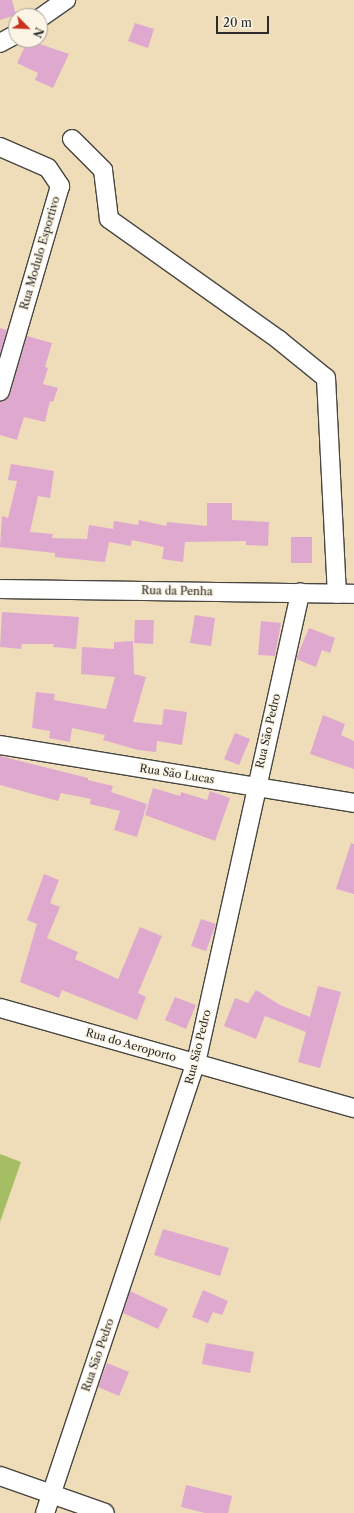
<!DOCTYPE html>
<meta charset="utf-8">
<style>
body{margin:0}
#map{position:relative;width:354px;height:1513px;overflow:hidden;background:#efdcb9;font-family:"Libre Caslon Text",serif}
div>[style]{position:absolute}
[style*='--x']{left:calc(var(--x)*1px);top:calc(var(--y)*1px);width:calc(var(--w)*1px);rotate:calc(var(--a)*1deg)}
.green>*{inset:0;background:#a5be64}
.building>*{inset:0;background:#dfa9cf}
.roads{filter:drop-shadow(1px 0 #484640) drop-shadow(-1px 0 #484640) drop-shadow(0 1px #484640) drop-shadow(0 -1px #484640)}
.street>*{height:18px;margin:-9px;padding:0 9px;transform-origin:9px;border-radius:9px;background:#fff}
span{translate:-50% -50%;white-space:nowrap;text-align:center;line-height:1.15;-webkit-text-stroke:3px #fcf5e5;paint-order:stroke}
.street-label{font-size:11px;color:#2b2b2b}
.north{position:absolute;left:8px;top:8px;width:40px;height:40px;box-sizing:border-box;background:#fcf5e5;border:1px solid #a8a49b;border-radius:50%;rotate:114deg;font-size:11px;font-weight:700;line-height:16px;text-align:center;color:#2b2b2b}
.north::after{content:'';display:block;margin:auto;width:14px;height:18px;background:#c8321e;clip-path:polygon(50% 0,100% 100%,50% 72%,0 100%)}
.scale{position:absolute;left:216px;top:16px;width:53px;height:18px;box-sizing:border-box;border:2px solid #2b2b2b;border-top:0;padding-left:5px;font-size:12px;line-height:14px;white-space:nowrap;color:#2b2b2b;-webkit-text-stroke:3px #fcf5e5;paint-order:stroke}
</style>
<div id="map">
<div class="green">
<i style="clip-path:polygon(0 1154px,21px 1162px,0 1222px)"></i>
</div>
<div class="building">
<i style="clip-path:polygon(0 0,12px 0,16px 15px,0 20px)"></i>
<i style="clip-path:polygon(135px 23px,154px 29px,148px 48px,128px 41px)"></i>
<i style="clip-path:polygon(28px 40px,69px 54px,53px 88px,35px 80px,38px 73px,17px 63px)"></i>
<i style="clip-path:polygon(0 328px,7px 330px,0 354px)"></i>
<i style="clip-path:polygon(27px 336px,52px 343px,45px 367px,48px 368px,43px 384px,58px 388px,53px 402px,50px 401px,45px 422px,24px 417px,17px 440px,0 435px,0 401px,7px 399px,10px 394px)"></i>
<i style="clip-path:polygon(11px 464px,54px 471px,50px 498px,38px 496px,30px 532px,53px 534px,52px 538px,87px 539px,89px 525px,113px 529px,114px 521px,138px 525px,139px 520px,166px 526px,167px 522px,207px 526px,207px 503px,232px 503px,232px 520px,269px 522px,268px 546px,246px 545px,246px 541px,185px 542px,183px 562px,162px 559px,164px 547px,132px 540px,131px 546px,109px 542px,105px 562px,55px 557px,55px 553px,0 547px,2px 516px,8px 518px,17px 481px,8px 480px)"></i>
<i style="clip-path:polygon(291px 537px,312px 537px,312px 563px,291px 563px)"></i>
<i style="clip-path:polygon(2px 612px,79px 617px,76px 649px,53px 647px,54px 644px,22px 644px,21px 649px,0 647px)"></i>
<i style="clip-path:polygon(195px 615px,215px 618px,211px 646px,190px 643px)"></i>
<i style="clip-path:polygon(135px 620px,154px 620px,153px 644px,134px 643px)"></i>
<i style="clip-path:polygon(261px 621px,281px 623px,275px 656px,258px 655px)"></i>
<i style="clip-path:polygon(309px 628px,335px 638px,330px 653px,322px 650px,316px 667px,296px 659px)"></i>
<i style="clip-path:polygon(133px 641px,134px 674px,146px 677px,133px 722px,162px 725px,164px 709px,187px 712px,182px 745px,157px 741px,156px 752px,138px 750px,103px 740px,105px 735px,72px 728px,70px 742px,49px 738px,50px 731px,32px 728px,36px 692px,55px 694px,54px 700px,106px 709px,115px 677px,81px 674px,82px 647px,114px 649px,114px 642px)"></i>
<i style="clip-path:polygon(323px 715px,345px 724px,341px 735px,354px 741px,354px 769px,310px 754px)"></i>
<i style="clip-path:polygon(235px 733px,250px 739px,239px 765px,224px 759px)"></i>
<i style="clip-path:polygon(0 756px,88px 778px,88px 780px,113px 786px,111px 792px,147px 804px,137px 837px,114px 830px,120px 811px,90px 804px,91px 799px,61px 793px,58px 801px,0 785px)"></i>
<i style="clip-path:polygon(153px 788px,180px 796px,181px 792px,207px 800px,210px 791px,230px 798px,215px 841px,145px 815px)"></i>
<i style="clip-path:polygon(351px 843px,354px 844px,354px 894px,336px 889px)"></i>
<i style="clip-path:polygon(44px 874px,59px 880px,50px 903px,60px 907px,47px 938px,78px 952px,75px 959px,118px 979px,140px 927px,162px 936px,138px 993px,146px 997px,137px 1020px,62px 990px,59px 998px,20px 982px,37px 924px,27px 920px)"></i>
<i style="clip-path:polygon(201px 919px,216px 924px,206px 951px,191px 946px)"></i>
<i style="clip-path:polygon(318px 986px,341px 992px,320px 1068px,298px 1062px,306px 1032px,265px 1016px,256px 1039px,224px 1026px,235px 998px,248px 1003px,256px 990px,280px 1005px,310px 1017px)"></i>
<i style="clip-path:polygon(175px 997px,196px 1005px,186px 1029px,165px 1020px)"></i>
<i style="clip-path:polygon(163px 1229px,229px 1248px,220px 1276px,154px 1255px)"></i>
<i style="clip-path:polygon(203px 1290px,228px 1301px,222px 1315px,213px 1312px,208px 1323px,192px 1317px)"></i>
<i style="clip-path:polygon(130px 1291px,168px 1309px,158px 1329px,123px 1313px)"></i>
<i style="clip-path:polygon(206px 1343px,254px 1352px,250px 1373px,202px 1364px)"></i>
<i style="clip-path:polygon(107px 1363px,129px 1372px,119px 1396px,98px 1387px)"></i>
<i style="clip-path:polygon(186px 1485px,232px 1496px,228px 1513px,205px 1513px,181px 1507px)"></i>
</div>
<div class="roads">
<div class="street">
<i style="--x:40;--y:18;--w:32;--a:-35"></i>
<i style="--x:0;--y:43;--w:18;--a:-29"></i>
<i style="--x:72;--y:139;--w:44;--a:45"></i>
<i style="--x:103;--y:170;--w:49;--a:83"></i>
<i style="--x:109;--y:219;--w:209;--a:35.4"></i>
<i style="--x:279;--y:340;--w:60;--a:39"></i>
<i style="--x:326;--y:378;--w:216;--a:87.1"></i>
<i style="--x:0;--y:147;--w:52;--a:23.6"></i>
<i style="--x:48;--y:168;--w:22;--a:56"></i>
<i style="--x:60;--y:186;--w:214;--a:106.3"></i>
<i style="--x:0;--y:589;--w:354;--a:0.8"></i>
<i style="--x:0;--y:745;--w:359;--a:9.3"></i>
<i style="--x:0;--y:1008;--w:368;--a:15.8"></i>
<i style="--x:0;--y:1476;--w:111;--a:19.4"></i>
<i style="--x:45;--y:1513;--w:475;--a:-71.5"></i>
<i style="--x:196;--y:1063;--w:482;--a:-77.5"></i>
</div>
</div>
<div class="street-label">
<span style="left:40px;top:253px;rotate:-74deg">Rua Modulo Esportivo</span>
<span style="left:177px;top:591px;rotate:1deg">Rua da Penha</span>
<span style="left:268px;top:731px;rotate:-77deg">Rua São Pedro</span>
<span style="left:177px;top:774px;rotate:9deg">Rua São Lucas</span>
<span style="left:131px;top:1045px;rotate:16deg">Rua do Aeroporto</span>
<span style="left:198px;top:1047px;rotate:-76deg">Rua São Pedro</span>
<span style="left:98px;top:1355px;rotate:-71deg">Rua São Pedro</span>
</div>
<div class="north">N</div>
<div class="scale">20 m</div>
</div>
